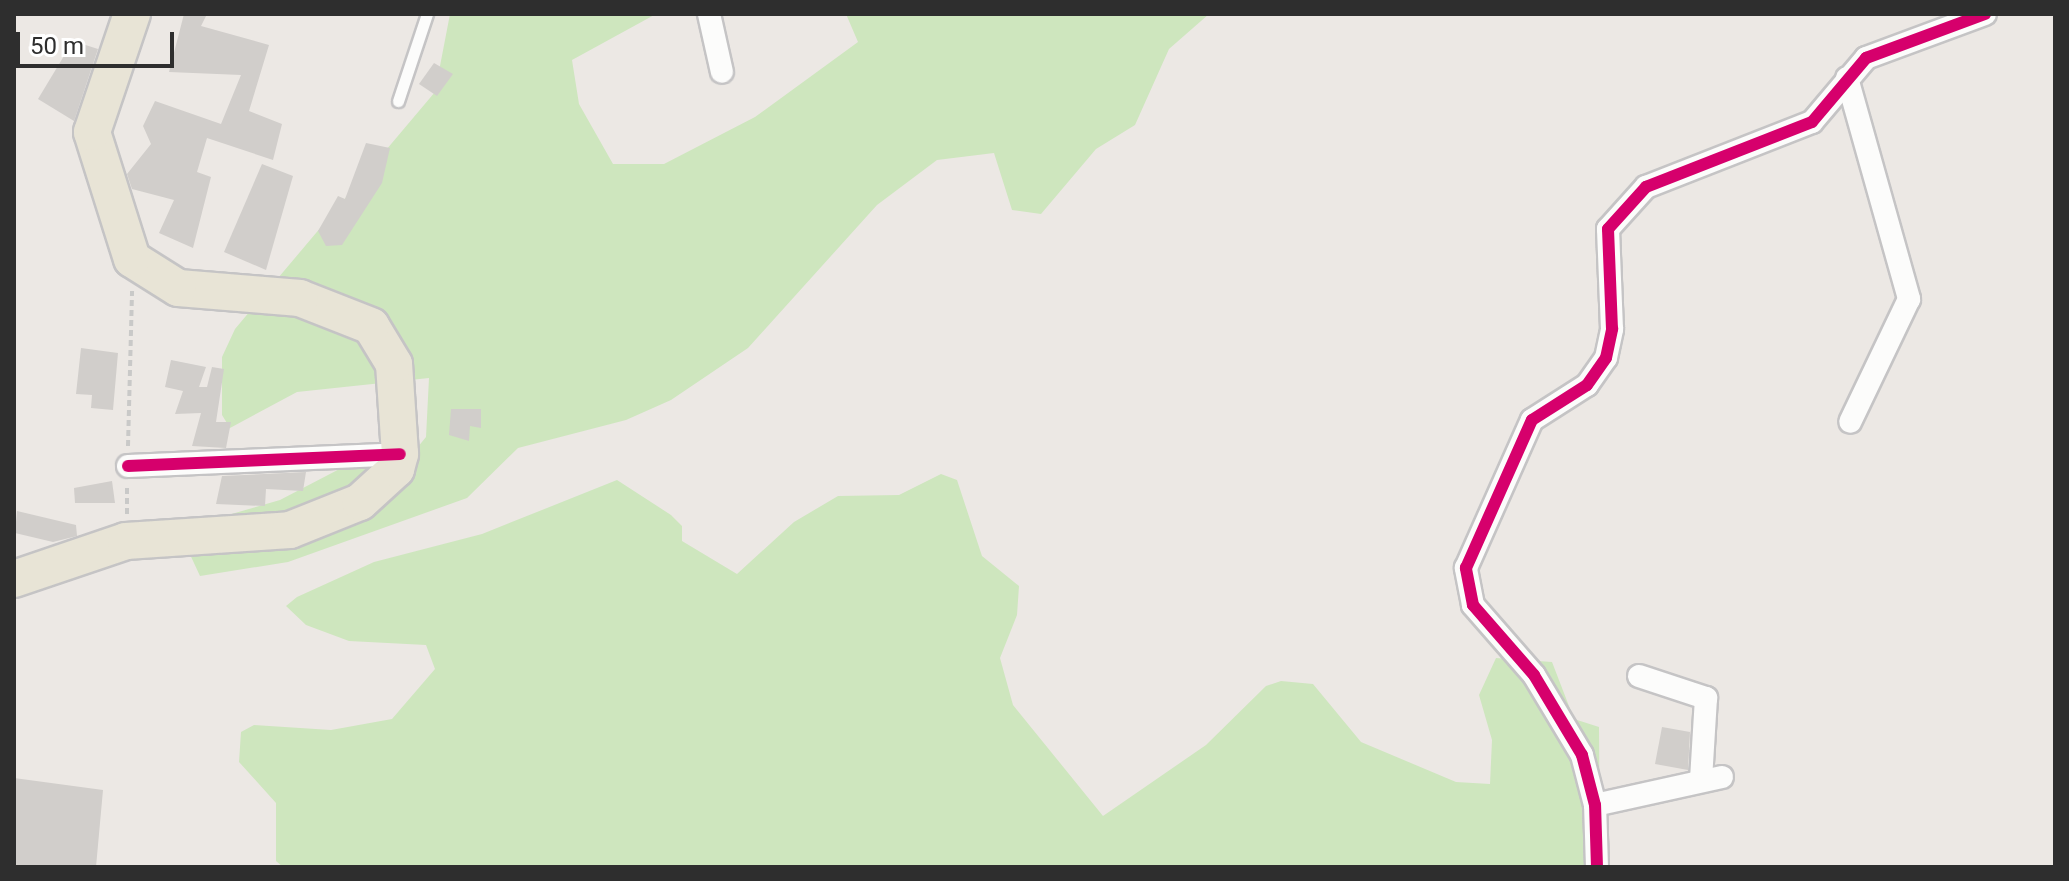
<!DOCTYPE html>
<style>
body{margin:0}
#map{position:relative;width:2069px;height:881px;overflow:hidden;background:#ece8e4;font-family:Roboto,sans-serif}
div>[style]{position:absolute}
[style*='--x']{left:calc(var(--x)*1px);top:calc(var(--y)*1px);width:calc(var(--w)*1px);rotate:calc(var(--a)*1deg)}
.green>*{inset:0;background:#cee6be}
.building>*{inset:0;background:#d1cecb}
.path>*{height:4px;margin-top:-2px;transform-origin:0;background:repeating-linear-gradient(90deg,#c9c9c8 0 6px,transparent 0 10px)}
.roads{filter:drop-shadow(2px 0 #c5c4c5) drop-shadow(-2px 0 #c5c4c5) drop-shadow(0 2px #c5c4c5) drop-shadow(0 -2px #c5c4c5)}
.service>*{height:11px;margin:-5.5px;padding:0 5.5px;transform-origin:5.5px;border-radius:5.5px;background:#fcfcfb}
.minor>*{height:22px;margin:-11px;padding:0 11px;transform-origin:11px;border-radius:11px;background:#fcfcfb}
.primary>*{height:36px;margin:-18px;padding:0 18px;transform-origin:18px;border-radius:18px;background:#e8e4d6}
.cycleway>*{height:12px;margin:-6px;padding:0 6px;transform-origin:6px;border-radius:6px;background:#d6006c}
span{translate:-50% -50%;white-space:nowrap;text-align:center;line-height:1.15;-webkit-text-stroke:7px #fff;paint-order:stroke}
.frame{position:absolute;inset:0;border:16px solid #2e2e2e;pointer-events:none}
.scale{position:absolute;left:16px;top:32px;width:158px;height:36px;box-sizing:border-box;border:4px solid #2e2e2e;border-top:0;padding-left:10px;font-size:24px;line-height:28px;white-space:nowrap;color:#2e2e2e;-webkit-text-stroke:6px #fff;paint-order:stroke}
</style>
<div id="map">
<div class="green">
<i style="clip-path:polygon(450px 14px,656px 14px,572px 60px,579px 104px,613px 164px,664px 164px,755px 117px,858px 42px,846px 14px,1209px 14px,1169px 49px,1135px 125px,1096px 149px,1041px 214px,1012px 210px,994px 153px,937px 160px,877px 205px,748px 348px,671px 400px,626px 420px,518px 448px,467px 498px,288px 562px,200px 576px,187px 548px,204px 522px,280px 500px,351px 463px,417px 448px,426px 437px,429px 378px,297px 392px,230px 428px,222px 415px,222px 357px,235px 329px,435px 92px)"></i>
<i style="clip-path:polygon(941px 474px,957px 480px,982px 556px,1019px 586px,1017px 615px,1000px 658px,1013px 705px,1103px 816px,1206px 745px,1266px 686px,1281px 681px,1313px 684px,1361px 742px,1456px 782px,1490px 784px,1492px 740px,1479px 695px,1496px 658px,1552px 662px,1574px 719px,1599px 727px,1600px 867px,283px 867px,276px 861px,276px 803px,239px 762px,241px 732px,254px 725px,331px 730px,392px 719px,435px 669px,426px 645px,349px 641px,306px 625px,286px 606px,297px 597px,374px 562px,482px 534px,617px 480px,671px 515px,682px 526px,682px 541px,737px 574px,794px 522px,838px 496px,899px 495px)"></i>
</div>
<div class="building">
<i style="clip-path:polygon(184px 14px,207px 14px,201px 26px,269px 45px,249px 111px,282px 124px,273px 160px,207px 138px,197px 172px,211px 177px,193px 248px,159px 233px,174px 200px,132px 189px,127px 174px,151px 144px,143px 126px,155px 101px,221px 124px,241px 75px,169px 72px)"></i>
<i style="clip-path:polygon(73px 41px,98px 49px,74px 121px,38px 99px)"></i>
<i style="clip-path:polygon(434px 63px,453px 74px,437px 96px,419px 84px)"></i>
<i style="clip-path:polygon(366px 143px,390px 148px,382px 183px,342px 245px,326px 246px,318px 231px,338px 196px,345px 199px)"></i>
<i style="clip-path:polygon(262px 164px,293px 176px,266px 270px,224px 252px)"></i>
<i style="clip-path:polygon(81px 348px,118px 353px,113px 410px,91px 408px,92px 395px,76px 394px)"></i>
<i style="clip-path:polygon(171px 360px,206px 367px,199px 387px,207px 387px,212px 367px,224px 369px,216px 422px,231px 422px,226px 448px,192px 446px,201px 413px,175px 414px,183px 391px,165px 387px)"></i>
<i style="clip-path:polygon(451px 409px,481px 409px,481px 428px,470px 426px,469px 441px,449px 435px)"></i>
<i style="clip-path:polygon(306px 472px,303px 491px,266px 489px,265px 506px,216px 504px,222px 476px)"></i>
<i style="clip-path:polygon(112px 481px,115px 503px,75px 503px,74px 488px)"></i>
<i style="clip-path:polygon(17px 511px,76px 525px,77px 536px,53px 542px,15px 533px)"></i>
<i style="clip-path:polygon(1662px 727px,1690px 732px,1688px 770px,1655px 764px)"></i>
<i style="clip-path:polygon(14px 778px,103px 790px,96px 867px,14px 867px)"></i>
</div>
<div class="path">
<i style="--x:128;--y:446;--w:155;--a:-88.5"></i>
<i style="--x:127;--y:514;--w:27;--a:-90"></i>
</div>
<div class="roads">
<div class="service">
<i style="--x:398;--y:101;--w:92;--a:-71.6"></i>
</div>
<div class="minor">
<i style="--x:709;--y:14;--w:59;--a:77.4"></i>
<i style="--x:1847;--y:78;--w:230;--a:74.3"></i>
<i style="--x:1909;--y:299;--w:136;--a:115.6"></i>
<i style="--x:128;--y:466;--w:272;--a:-2.5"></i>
<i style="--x:1639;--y:676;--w:71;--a:18.2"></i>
<i style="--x:1706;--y:698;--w:82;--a:93.5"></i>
<i style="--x:1595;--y:805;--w:130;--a:-12.4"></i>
<i style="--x:1597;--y:867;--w:62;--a:-91.8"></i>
<i style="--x:1595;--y:805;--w:52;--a:-104.6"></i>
<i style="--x:1582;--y:755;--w:93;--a:-121"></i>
<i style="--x:1534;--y:675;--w:93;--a:-131.1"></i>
<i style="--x:1473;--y:605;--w:38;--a:-101"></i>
<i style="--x:1466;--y:568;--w:162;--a:-66"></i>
<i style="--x:1532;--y:420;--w:65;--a:-32.5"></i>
<i style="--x:1587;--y:385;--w:33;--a:-55"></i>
<i style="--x:1606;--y:358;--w:30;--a:-78"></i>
<i style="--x:1612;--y:329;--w:100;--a:-92.3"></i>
<i style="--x:1608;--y:229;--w:57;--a:-47.9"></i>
<i style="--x:1646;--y:187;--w:178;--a:-21.4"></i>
<i style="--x:1812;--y:122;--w:84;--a:-49.8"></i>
<i style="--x:1866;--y:58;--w:127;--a:-20.3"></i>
</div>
<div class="primary">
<i style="--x:14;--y:579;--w:118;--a:-18.7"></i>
<i style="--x:126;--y:541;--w:164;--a:-3.8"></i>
<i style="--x:290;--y:530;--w:75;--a:-21.8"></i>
<i style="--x:360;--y:502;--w:49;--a:-42.5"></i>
<i style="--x:396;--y:469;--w:16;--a:-75"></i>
<i style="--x:400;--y:454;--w:90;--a:-93.8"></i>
<i style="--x:394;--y:364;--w:44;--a:-121.2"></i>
<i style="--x:371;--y:326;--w:76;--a:-158.5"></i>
<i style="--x:300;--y:298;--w:122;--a:-175.3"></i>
<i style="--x:178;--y:288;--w:54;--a:-147.8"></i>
<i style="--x:132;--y:259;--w:133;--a:-107.5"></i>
<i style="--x:92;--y:132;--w:125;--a:-71.3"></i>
</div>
</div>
<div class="cycleway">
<i style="--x:128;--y:466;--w:272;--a:-2.5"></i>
<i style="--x:1597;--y:867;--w:62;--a:-91.8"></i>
<i style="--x:1595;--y:805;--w:52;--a:-104.6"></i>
<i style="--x:1582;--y:755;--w:93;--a:-121"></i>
<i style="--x:1534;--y:675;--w:93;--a:-131.1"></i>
<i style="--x:1473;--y:605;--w:38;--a:-101"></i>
<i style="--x:1466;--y:568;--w:162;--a:-66"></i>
<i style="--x:1532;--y:420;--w:65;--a:-32.5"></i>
<i style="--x:1587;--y:385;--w:33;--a:-55"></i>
<i style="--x:1606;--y:358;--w:30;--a:-78"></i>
<i style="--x:1612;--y:329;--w:100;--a:-92.3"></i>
<i style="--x:1608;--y:229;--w:57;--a:-47.9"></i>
<i style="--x:1646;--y:187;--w:178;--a:-21.4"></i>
<i style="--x:1812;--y:122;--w:84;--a:-49.8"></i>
<i style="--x:1866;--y:58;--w:127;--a:-20.3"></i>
</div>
<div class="frame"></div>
<div class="scale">50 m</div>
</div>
